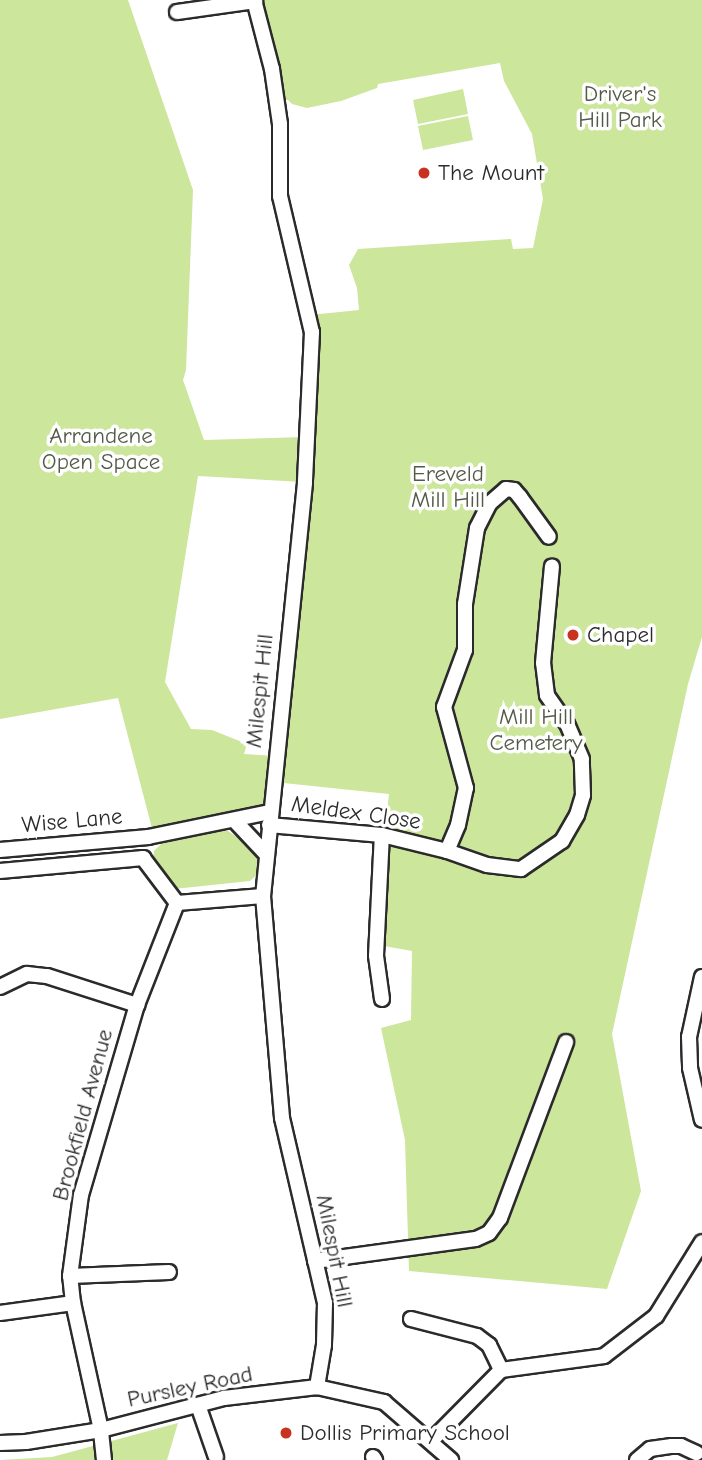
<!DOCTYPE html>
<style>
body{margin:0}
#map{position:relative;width:702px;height:1460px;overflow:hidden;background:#fff;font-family:"Comic Neue",sans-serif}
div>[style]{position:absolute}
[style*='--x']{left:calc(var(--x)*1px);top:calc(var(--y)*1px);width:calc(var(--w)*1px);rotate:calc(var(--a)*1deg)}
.green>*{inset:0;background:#cce69c}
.roads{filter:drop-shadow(2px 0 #2b2b2b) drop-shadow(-2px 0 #2b2b2b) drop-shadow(0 2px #2b2b2b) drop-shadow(0 -2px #2b2b2b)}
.minor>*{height:14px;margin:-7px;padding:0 7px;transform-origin:7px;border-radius:7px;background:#fff}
.dots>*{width:19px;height:19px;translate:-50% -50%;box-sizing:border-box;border:4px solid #fff;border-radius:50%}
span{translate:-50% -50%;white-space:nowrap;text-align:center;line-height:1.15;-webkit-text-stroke:7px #fff;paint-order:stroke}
.park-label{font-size:23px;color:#535a47}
.poi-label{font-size:23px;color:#2b2b2b}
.left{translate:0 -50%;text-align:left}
.street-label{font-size:23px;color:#2b2b2b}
</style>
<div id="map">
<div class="green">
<i style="clip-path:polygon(0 0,128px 0,193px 190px,186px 370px,183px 380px,204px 440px,305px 437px,302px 482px,198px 476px,165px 682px,191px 729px,212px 730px,247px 744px,244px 754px,276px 756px,305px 483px,310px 315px,359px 310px,357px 288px,349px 265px,358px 249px,511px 239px,513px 249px,533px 248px,543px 199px,532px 134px,504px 81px,500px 63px,378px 84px,377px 88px,341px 101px,307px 108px,292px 104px,288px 100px,283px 100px,254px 0,702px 0,702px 637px,688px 684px,612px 1034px,641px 1191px,607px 1289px,409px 1271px,405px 1140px,381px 1028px,411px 1020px,412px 951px,384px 946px,385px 829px,389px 794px,274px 782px,270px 811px,154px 836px,118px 698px,0 719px)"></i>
<i style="clip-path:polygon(463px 89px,468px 114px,418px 124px,413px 100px)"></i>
<i style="clip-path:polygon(468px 116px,473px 140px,423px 150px,418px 126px)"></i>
<i style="clip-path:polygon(218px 831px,228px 831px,246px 843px,257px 857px,260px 872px,250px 881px,174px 889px,159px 877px,153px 859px,154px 851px,161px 844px)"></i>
<i style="clip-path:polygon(178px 1423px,167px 1460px,0 1460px,52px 1457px)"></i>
</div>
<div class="roads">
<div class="minor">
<i style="--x:254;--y:0;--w:71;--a:75.4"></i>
<i style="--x:272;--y:69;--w:56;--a:81.7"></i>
<i style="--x:280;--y:124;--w:72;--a:90"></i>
<i style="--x:280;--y:196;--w:140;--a:76.8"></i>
<i style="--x:312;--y:332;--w:151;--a:92.7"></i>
<i style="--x:305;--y:483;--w:415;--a:95.8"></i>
<i style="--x:263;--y:896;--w:223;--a:85.1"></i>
<i style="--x:282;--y:1118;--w:190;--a:76.9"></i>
<i style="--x:325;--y:1303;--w:42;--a:91.4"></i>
<i style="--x:324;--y:1345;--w:43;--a:99.5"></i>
<i style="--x:177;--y:12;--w:79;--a:-8"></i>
<i style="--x:234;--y:820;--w:48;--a:46.7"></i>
<i style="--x:269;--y:825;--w:113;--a:5.1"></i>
<i style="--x:382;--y:835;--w:67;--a:13.8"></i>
<i style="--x:447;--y:851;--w:42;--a:19.3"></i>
<i style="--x:487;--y:865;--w:34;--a:7"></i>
<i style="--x:521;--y:869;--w:50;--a:-34.3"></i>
<i style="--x:562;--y:841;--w:30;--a:-60"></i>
<i style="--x:577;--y:815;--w:21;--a:-73"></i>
<i style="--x:583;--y:795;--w:36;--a:-92"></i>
<i style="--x:582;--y:759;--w:38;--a:-113"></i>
<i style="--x:567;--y:724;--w:35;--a:-125"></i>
<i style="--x:547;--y:695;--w:32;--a:-97"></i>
<i style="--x:543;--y:663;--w:97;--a:-84.7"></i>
<i style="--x:0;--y:850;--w:149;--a:-5"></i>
<i style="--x:148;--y:837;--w:125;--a:-11.6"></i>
<i style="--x:447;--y:851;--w:28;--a:-67"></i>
<i style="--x:458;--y:825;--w:38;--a:-78"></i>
<i style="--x:466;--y:788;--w:84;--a:-105.2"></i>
<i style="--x:444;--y:707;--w:61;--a:-69.8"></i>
<i style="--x:465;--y:650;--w:46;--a:-90"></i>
<i style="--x:465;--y:604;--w:77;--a:-81"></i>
<i style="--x:477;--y:528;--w:28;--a:-63"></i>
<i style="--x:490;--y:503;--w:21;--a:-41"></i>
<i style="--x:506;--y:489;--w:8;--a:7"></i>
<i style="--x:514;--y:490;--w:9;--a:49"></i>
<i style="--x:520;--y:497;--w:49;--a:54.1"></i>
<i style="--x:0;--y:871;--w:144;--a:-5.2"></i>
<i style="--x:143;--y:858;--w:56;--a:52.9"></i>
<i style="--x:702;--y:977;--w:61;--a:102.2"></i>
<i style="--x:689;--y:1037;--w:31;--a:88"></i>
<i style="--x:690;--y:1068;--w:53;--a:77"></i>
<i style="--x:0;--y:987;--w:30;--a:-26"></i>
<i style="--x:27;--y:974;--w:20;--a:6"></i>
<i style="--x:47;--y:976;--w:95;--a:17.9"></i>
<i style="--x:382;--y:999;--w:43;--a:-97.9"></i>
<i style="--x:376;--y:956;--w:121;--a:-87.2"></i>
<i style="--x:315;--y:1261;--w:162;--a:-7.8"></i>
<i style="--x:476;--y:1239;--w:14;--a:-25"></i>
<i style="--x:489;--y:1233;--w:19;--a:-54"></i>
<i style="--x:500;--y:1218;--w:188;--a:-69.4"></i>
<i style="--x:70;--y:1276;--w:99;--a:-2.3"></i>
<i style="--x:0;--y:1313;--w:74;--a:-7.8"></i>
<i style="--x:411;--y:1319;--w:68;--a:14.4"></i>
<i style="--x:477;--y:1336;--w:15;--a:37"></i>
<i style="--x:489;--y:1345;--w:28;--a:64"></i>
<i style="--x:198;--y:1405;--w:55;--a:70.9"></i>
<i style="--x:431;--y:1441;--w:100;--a:-45.4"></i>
<i style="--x:501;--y:1370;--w:104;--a:-7.7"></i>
<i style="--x:604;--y:1356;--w:66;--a:-37.6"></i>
<i style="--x:656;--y:1316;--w:87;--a:-58.1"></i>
<i style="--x:0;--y:1443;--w:26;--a:-2"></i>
<i style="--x:26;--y:1442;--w:76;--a:-9.1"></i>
<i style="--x:101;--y:1430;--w:127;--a:-14.6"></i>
<i style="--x:224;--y:1398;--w:94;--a:-6.7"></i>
<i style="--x:317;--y:1387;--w:69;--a:12.6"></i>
<i style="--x:384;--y:1402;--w:89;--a:40.9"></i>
<i style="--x:373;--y:1457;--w:4;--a:56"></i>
<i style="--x:104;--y:1460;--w:30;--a:-96"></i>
<i style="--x:101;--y:1430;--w:130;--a:-102.4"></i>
<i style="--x:73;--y:1303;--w:27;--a:-96"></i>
<i style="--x:70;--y:1276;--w:82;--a:-82.3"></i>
<i style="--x:81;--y:1195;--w:198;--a:-73.6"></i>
<i style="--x:137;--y:1005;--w:110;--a:-68.6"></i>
<i style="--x:177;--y:903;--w:86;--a:-4.7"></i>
<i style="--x:637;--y:1460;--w:17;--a:-40"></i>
<i style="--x:650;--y:1449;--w:22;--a:-8"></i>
<i style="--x:672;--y:1446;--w:9;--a:0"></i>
<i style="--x:681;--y:1446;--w:17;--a:25"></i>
</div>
</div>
<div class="dots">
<i style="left:424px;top:173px;background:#c8321e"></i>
<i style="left:573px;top:635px;background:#c8321e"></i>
<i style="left:286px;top:1433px;background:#c8321e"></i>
</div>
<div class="park-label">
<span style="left:620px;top:107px">Driver's<br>Hill Park</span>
<span style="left:101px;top:449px">Arrandene<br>Open Space</span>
<span style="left:448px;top:487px">Ereveld<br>Mill Hill</span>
<span style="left:536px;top:730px">Mill Hill<br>Cemetery</span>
</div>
<div class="poi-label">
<span class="left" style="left:438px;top:173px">The Mount</span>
<span class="left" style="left:587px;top:635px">Chapel</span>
<span class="left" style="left:300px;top:1433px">Dollis Primary School</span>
</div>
<div class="street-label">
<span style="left:260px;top:691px;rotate:-84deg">Milespit Hill</span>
<span style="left:356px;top:813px;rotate:8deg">Meldex Close</span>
<span style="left:72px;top:821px;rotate:-5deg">Wise Lane</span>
<span style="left:83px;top:1115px;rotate:-75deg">Brookfield Avenue</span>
<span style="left:334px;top:1251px;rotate:79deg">Milespit Hill</span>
<span style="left:190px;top:1387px;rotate:-12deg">Pursley Road</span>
</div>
</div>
